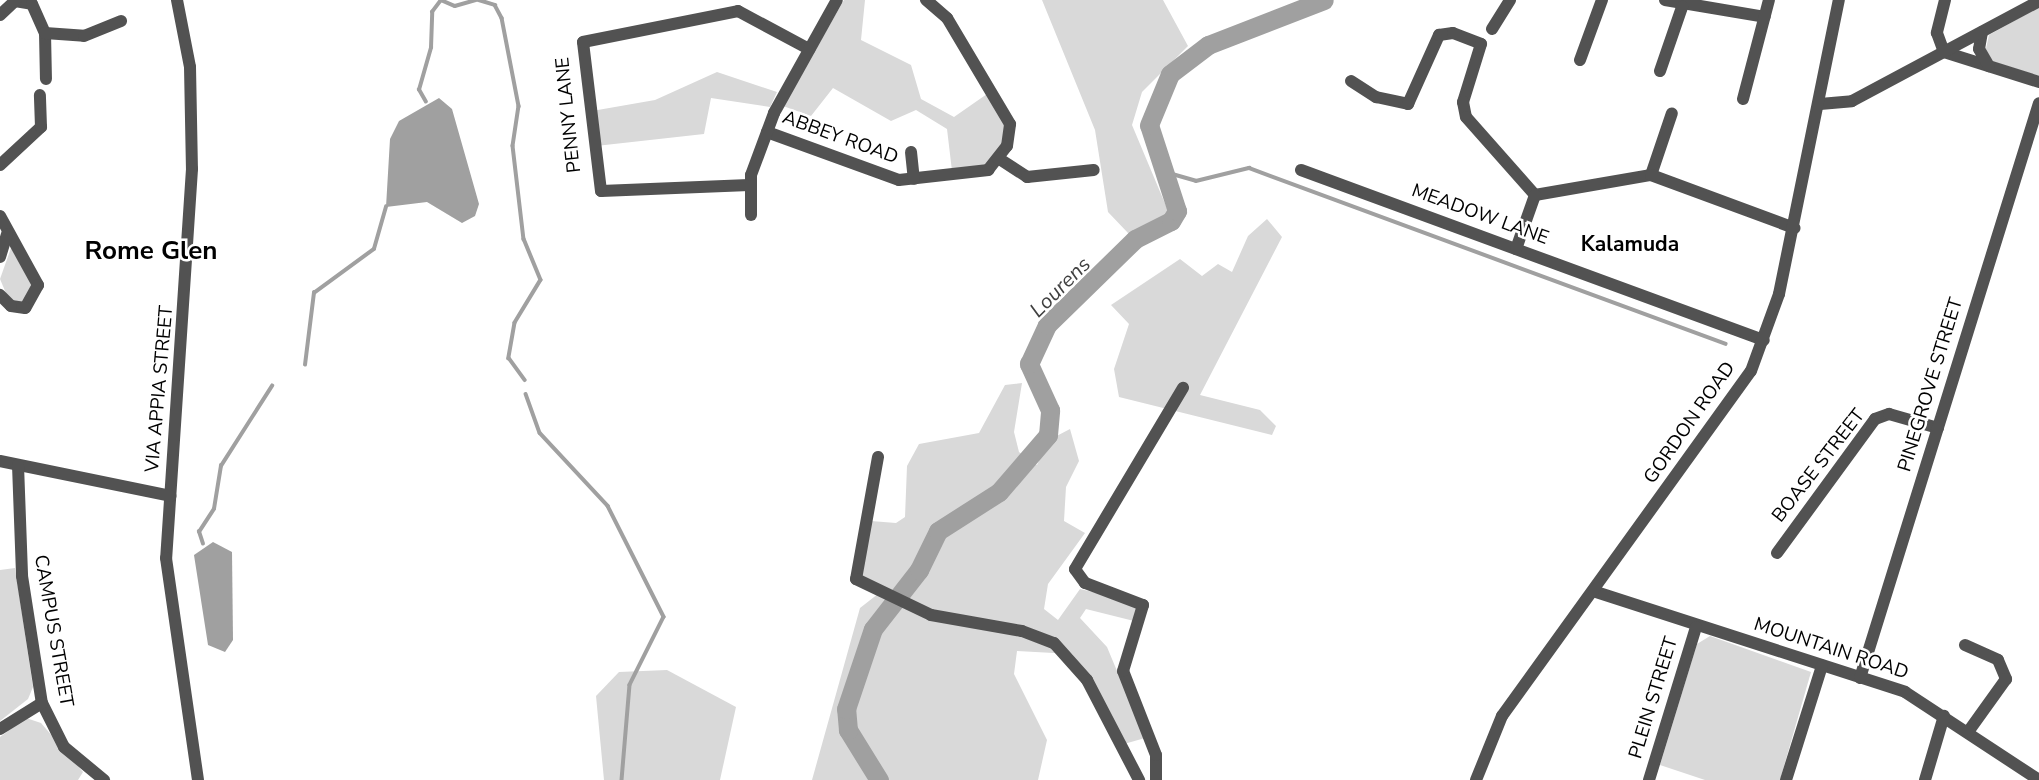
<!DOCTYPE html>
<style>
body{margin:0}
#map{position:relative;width:2039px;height:780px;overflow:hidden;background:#fff;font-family:"Nunito Sans",sans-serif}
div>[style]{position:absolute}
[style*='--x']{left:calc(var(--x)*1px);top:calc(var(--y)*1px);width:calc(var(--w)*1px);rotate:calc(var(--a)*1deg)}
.green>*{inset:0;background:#d9d9d9}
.water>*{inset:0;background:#a0a0a0}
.stream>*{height:3.5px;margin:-1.75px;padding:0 1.75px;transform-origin:1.75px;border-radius:1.75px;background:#a0a0a0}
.river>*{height:19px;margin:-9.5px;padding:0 9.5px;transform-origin:9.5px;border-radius:9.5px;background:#a0a0a0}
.minor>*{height:12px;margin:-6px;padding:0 6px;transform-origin:6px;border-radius:6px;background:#525252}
span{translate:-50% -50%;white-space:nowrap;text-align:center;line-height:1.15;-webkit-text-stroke:5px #fff;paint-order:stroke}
.street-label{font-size:19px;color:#000}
.neighbourhood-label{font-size:21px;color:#000;font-weight:700}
.water-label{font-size:21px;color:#414141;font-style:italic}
.district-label{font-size:26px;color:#000;font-weight:700}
</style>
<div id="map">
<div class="green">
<i style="clip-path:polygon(844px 0,865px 0,861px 40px,911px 65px,921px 99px,954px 117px,987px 94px,1007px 126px,1006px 139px,988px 165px,952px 171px,947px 129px,916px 110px,891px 121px,833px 88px,811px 116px,783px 106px)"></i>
<i style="clip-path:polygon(1042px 0,1163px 0,1188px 46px,1142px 92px,1132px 125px,1169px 213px,1149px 227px,1128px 233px,1108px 212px,1095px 130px)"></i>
<i style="clip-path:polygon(2039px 7px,2039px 76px,1994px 62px,1985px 53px,1989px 35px)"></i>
<i style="clip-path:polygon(717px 72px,777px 92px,770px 107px,711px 98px,704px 134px,596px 146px,592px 111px,655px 100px)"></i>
<i style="clip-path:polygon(1267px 219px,1282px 237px,1200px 395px,1260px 410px,1276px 426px,1272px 435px,1119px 397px,1114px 369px,1129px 324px,1111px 305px,1180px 259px,1202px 276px,1218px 264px,1232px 272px,1248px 236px)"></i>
<i style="clip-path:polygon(11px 248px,33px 286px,22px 305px,8px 298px,0 279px)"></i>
<i style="clip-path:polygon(1022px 383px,1014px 432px,1019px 452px,1037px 465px,1049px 440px,1070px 429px,1079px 461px,1066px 487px,1064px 521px,1085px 533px,1048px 584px,1044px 609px,1058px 620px,1080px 589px,1135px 602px,1141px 613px,1134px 621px,1086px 609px,1080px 618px,1107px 647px,1145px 738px,1124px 744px,1072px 654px,1017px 651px,1014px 674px,1047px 740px,1038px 780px,812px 780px,860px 608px,883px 590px,862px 577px,871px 521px,896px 523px,905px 517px,907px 466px,919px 444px,979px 433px,1005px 385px)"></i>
<i style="clip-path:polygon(15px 568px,33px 687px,28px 699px,0 721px,0 570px)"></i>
<i style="clip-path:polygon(1710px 636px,1811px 672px,1780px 780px,1705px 780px,1660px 765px,1697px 644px)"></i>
<i style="clip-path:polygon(667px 670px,736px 707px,720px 780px,604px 780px,596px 696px,619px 672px)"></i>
<i style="clip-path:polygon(26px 718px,41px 723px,83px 772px,78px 780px,0 780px,0 737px)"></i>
</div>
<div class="water">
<i style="clip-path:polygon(439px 98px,452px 109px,479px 204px,475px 216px,462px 223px,427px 202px,386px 207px,390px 139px,399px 121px)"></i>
<i style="clip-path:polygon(213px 542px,232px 552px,233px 640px,225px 652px,208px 645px,194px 555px)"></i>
</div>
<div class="stream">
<i style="--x:441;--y:0;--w:15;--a:23"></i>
<i style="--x:455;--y:6;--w:22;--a:-16"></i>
<i style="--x:479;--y:0;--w:17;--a:17"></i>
<i style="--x:495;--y:5;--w:15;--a:62"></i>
<i style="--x:502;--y:18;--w:90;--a:79.1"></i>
<i style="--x:519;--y:106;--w:40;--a:98.5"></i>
<i style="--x:513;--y:146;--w:94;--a:83.3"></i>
<i style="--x:524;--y:239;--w:44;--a:67.5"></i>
<i style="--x:541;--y:280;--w:50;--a:121.2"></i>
<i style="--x:515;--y:323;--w:36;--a:100"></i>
<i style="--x:509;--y:358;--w:27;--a:54"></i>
<i style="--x:426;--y:102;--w:14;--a:-120"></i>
<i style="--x:419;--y:90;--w:44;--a:-74.1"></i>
<i style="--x:431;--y:48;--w:36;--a:-88"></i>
<i style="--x:432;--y:12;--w:15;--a:-53"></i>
<i style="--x:1162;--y:171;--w:35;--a:16"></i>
<i style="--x:1196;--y:181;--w:55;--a:-13.8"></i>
<i style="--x:1249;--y:168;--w:508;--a:20.25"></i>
<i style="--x:305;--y:365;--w:73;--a:-82.9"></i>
<i style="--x:314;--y:293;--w:74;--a:-36.3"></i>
<i style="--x:374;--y:249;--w:44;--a:-74.1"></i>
<i style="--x:526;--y:394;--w:41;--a:70.3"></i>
<i style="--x:540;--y:433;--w:100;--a:47"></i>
<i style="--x:608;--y:506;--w:124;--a:63.2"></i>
<i style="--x:664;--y:617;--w:76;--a:116.6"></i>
<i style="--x:630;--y:685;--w:95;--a:94.8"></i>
<i style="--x:203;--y:544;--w:13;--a:-108"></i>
<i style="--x:199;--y:532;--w:27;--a:-57"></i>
<i style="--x:214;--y:509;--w:44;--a:-80.8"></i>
<i style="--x:221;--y:466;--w:95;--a:-57.5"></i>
</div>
<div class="river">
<i style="--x:879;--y:780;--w:59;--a:-121.8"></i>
<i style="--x:848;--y:730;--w:21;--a:-95"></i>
<i style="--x:846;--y:709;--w:84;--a:-71.4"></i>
<i style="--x:873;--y:629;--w:75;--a:-52.1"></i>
<i style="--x:919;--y:570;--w:43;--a:-64"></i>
<i style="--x:938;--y:531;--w:72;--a:-32.6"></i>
<i style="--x:999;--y:492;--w:75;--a:-49.3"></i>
<i style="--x:1048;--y:435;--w:25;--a:-85"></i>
<i style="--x:1050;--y:410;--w:51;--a:-114.5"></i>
<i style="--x:1029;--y:364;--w:43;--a:-65.2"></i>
<i style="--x:1047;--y:325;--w:123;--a:-44.3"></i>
<i style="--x:1135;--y:239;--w:40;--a:-26.6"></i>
<i style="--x:1171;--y:221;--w:12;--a:-59"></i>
<i style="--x:1177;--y:211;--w:90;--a:-108"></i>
<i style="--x:1149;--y:125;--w:55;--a:-67.6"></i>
<i style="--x:1170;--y:74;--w:48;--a:-37.3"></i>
<i style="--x:1208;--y:45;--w:124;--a:-21.2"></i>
</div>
<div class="minor">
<i style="--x:177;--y:0;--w:68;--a:79"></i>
<i style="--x:190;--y:67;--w:102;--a:88.9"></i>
<i style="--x:192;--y:169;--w:390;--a:93.8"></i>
<i style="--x:166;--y:558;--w:224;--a:81.8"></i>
<i style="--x:1665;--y:0;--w:101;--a:9.6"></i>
<i style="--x:1945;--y:0;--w:34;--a:104"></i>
<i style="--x:1937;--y:33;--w:20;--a:70"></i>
<i style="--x:1944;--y:52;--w:100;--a:17.5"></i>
<i style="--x:15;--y:1;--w:17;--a:10"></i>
<i style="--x:32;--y:4;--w:32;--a:66"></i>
<i style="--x:45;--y:33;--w:46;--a:88.8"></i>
<i style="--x:0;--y:15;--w:21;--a:-43"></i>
<i style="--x:1492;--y:29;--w:34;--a:-58"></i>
<i style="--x:1982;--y:32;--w:17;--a:100"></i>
<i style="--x:1979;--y:49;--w:20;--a:60"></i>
<i style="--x:45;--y:33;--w:39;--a:4"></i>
<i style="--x:84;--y:36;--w:40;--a:-22"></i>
<i style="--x:1580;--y:60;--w:64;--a:-69.9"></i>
<i style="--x:1660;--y:71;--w:68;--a:-71"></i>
<i style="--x:1351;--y:81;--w:30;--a:33"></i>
<i style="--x:1376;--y:97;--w:33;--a:12"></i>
<i style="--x:1408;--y:104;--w:76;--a:-65.8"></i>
<i style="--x:1439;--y:35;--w:14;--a:-8"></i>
<i style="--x:1453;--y:33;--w:30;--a:21"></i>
<i style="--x:1481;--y:44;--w:61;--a:107.2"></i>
<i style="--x:1463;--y:102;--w:15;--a:79"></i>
<i style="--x:1466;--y:117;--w:104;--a:48.5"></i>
<i style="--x:1743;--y:99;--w:102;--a:-75.3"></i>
<i style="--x:1820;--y:104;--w:32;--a:-5"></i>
<i style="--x:1852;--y:101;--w:212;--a:-28.1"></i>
<i style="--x:767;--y:132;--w:140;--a:20"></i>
<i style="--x:899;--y:180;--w:90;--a:-6.4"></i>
<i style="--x:988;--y:170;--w:31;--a:-52"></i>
<i style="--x:1007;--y:146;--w:22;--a:-82"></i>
<i style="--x:1010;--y:124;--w:123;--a:-120.7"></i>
<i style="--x:947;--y:18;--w:28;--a:-139"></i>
<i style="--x:911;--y:152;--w:27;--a:84"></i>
<i style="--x:998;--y:158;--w:35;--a:33"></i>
<i style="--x:1027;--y:177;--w:67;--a:-6"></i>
<i style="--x:0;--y:165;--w:56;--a:-42.8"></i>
<i style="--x:41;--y:127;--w:32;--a:-92"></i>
<i style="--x:1301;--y:170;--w:493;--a:20.2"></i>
<i style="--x:1651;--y:175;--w:65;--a:-71.3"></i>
<i style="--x:749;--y:185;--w:148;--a:177.7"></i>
<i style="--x:601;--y:191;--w:150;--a:-96.9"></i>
<i style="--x:583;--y:42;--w:158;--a:-11.3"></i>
<i style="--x:738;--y:11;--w:81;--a:28.2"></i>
<i style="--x:1535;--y:195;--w:118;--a:-9.8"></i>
<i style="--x:1651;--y:175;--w:153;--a:20.3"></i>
<i style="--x:751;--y:215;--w:40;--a:-90"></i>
<i style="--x:751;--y:175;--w:66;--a:-69.6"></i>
<i style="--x:774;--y:113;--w:129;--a:-60.9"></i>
<i style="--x:0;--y:216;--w:79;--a:61.2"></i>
<i style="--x:38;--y:285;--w:26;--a:119"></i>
<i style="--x:25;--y:308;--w:14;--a:-172"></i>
<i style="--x:11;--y:306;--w:16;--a:-135"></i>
<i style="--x:1516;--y:249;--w:57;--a:-70.6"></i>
<i style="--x:0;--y:257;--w:24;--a:-73"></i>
<i style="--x:878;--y:457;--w:124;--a:100.2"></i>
<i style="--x:856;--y:579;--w:83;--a:25.6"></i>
<i style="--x:931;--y:615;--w:92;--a:10"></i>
<i style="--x:1022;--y:631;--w:34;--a:21"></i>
<i style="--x:1054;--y:643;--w:50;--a:48.3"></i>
<i style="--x:1087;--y:680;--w:113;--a:62.5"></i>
<i style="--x:0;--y:461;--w:174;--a:11.6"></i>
<i style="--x:18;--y:465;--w:111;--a:87.9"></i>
<i style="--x:22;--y:576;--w:129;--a:81.1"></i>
<i style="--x:42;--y:703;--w:49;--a:63.4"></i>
<i style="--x:64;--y:747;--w:52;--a:39.5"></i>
<i style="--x:1777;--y:553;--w:166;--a:-53.8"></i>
<i style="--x:1875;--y:419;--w:15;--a:-20"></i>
<i style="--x:1889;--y:414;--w:51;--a:15.9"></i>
<i style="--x:1593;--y:591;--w:328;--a:17.9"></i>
<i style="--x:1905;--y:692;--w:160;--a:33.3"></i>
<i style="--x:1965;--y:645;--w:36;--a:24"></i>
<i style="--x:1998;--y:660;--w:21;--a:67"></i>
<i style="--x:2006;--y:679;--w:65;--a:125.6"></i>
<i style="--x:1860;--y:678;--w:602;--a:-72.71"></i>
<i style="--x:0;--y:729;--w:49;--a:-31.8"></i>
<i style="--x:1156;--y:780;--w:25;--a:-90"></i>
<i style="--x:1156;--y:755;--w:90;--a:-111.4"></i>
<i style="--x:1123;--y:671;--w:69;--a:-73.1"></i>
<i style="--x:1143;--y:605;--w:62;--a:-159.2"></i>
<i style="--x:1085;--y:583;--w:17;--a:-126"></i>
<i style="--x:1075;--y:569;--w:211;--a:-59.2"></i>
<i style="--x:1476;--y:780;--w:69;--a:-67.9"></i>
<i style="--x:1502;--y:716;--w:425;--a:-54.2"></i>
<i style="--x:1751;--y:371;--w:82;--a:-70"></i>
<i style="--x:1779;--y:294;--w:300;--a:-78.5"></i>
<i style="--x:1649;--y:780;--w:160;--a:-72.9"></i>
<i style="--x:1786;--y:780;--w:120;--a:-72.5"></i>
<i style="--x:1925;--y:780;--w:67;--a:-73.5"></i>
</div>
<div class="street-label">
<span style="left:569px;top:115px;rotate:-96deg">PENNY LANE</span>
<span style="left:840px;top:138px;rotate:20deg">ABBEY ROAD</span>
<span style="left:1480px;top:215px;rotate:20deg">MEADOW LANE</span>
<span style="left:1931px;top:385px;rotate:-73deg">PINEGROVE STREET</span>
<span style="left:160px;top:389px;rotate:-85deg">VIA APPIA STREET</span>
<span style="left:1690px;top:423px;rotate:-55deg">GORDON ROAD</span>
<span style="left:1819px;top:466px;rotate:-52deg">BOASE STREET</span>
<span style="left:53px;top:631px;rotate:80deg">CAMPUS STREET</span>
<span style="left:1831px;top:649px;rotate:18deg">MOUNTAIN ROAD</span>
<span style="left:1654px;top:698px;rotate:-73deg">PLEIN STREET</span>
</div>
<div class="neighbourhood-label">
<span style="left:1630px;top:244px">Kalamuda</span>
</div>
<div class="water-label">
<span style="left:1060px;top:287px;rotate:-45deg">Lourens</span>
</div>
<div class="district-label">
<span style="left:151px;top:251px">Rome Glen</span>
</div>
</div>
